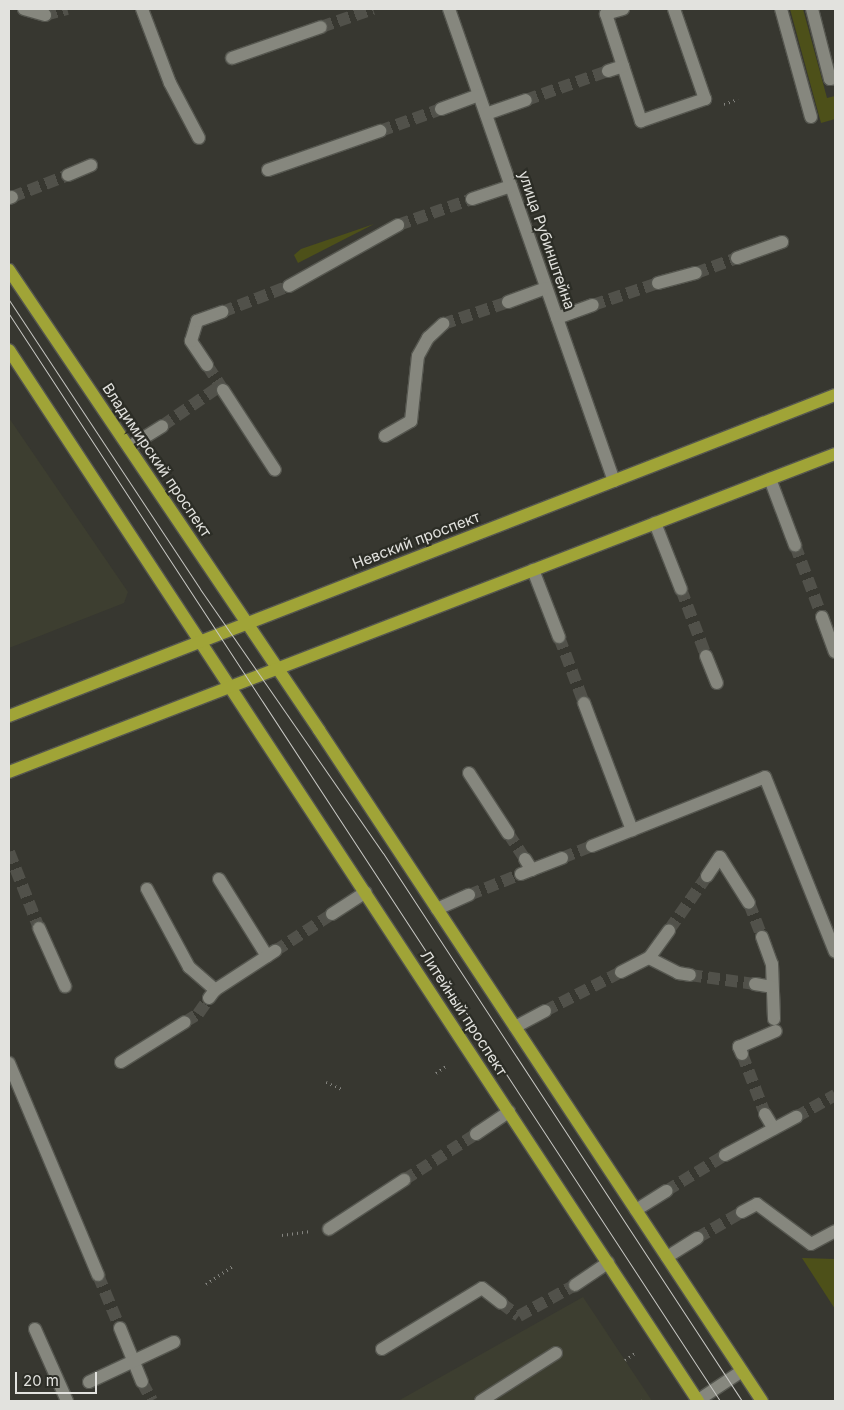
<!DOCTYPE html>
<meta charset="utf-8">
<style>
body{margin:0}
#map{position:relative;width:844px;height:1410px;overflow:hidden;background:#373730;font-family:Inter,sans-serif}
div>[style]{position:absolute}
[style*='--x']{left:calc(var(--x)*1px);top:calc(var(--y)*1px);width:calc(var(--w)*1px);rotate:calc(var(--a)*1deg)}
.built>*{inset:0;background:#3d3e30}
.green>*{inset:0;background:#4d5019}
.minor-tunnel>*{height:12px;margin-top:-6px;transform-origin:0;background:repeating-linear-gradient(90deg,#51514a 0 12px,transparent 0 18px)}
.path>*{height:3px;margin-top:-1.5px;transform-origin:0;background:repeating-linear-gradient(90deg,#84847f 0 1px,transparent 0 5px)}
.roads{filter:drop-shadow(1px 0 #55564f) drop-shadow(-1px 0 #55564f) drop-shadow(0 1px #55564f) drop-shadow(0 -1px #55564f)}
.minor>*{height:12px;margin:-6px;padding:0 6px;transform-origin:6px;border-radius:6px;background:#86877e}
.major>*{height:12px;margin:-6px;padding:0 6px;transform-origin:6px;border-radius:6px;background:#a0a437}
.tram>*{height:1px;margin:-0.5px;padding:0 0.5px;transform-origin:0.5px;border-radius:0.5px;background:#c8c8c4}
span{translate:-50% -50%;white-space:nowrap;text-align:center;line-height:1.15;-webkit-text-stroke:4.5px #2c2d26;paint-order:stroke}
.street-label{font-size:15px;color:#e2e2de}
.frame{position:absolute;inset:0;border:10px solid #e2e2de;pointer-events:none}
.scale{position:absolute;left:15px;top:1372px;width:82px;height:22px;box-sizing:border-box;border:2px solid #e2e2de;border-top:0;padding-left:6px;font-size:15px;line-height:18px;white-space:nowrap;color:#e2e2de;-webkit-text-stroke:4px #2c2d26;paint-order:stroke}
</style>
<div id="map">
<div class="built">
<i style="clip-path:polygon(9px 418px,128px 592px,124px 603px,9px 648px)"></i>
<i style="clip-path:polygon(583px 1297px,652px 1401px,398px 1401px)"></i>
</div>
<div class="green">
<i style="clip-path:polygon(790px 9px,803px 9px,827px 98px,835px 96px,835px 119px,821px 123px)"></i>
<i style="clip-path:polygon(374px 224px,298px 263px,294px 255px,301px 249px)"></i>
<i style="clip-path:polygon(802px 1258px,835px 1259px,835px 1309px)"></i>
</div>
<div class="minor-tunnel">
<i style="--x:45;--y:15;--w:23;--a:-15"></i>
<i style="--x:321;--y:27;--w:55;--a:-19.1"></i>
<i style="--x:526;--y:100;--w:87;--a:-19.5"></i>
<i style="--x:380;--y:131;--w:65;--a:-19.8"></i>
<i style="--x:12;--y:197;--w:60;--a:-21.4"></i>
<i style="--x:398;--y:225;--w:78;--a:-19.4"></i>
<i style="--x:696;--y:273;--w:44;--a:-20.1"></i>
<i style="--x:593;--y:305;--w:69;--a:-18.7"></i>
<i style="--x:222;--y:312;--w:72;--a:-21.2"></i>
<i style="--x:443;--y:324;--w:69;--a:-18.7"></i>
<i style="--x:207;--y:365;--w:30;--a:57"></i>
<i style="--x:162;--y:426;--w:70;--a:-34.6"></i>
<i style="--x:795;--y:545;--w:77;--a:69.4"></i>
<i style="--x:681;--y:589;--w:72;--a:69.5"></i>
<i style="--x:559;--y:637;--w:71;--a:69.3"></i>
<i style="--x:508;--y:833;--w:31;--a:57"></i>
<i style="--x:9;--y:852;--w:82;--a:68.5"></i>
<i style="--x:562;--y:858;--w:32;--a:-22"></i>
<i style="--x:469;--y:895;--w:56;--a:-22"></i>
<i style="--x:749;--y:903;--w:36;--a:69"></i>
<i style="--x:669;--y:930;--w:66;--a:-54.9"></i>
<i style="--x:275;--y:951;--w:68;--a:-33"></i>
<i style="--x:690;--y:975;--w:66;--a:7.9"></i>
<i style="--x:545;--y:1011;--w:85;--a:-27.2"></i>
<i style="--x:185;--y:1022;--w:15;--a:-32"></i>
<i style="--x:198;--y:1014;--w:19;--a:-55"></i>
<i style="--x:742;--y:1054;--w:64;--a:69"></i>
<i style="--x:796;--y:1117;--w:45;--a:-29.4"></i>
<i style="--x:404;--y:1180;--w:85;--a:-32.6"></i>
<i style="--x:666;--y:1191;--w:69;--a:-31.4"></i>
<i style="--x:697;--y:1238;--w:52;--a:-30"></i>
<i style="--x:98;--y:1275;--w:57;--a:67.5"></i>
<i style="--x:501;--y:1303;--w:22;--a:36"></i>
<i style="--x:519;--y:1316;--w:64;--a:-29"></i>
<i style="--x:142;--y:1382;--w:21;--a:62"></i>
</div>
<div class="path">
<i style="--x:724;--y:104;--w:15;--a:-20"></i>
<i style="--x:436;--y:1073;--w:12;--a:-35"></i>
<i style="--x:326;--y:1082;--w:17;--a:24"></i>
<i style="--x:282;--y:1235;--w:29;--a:-8"></i>
<i style="--x:206;--y:1284;--w:32;--a:-34"></i>
<i style="--x:625;--y:1360;--w:12;--a:-35"></i>
<i style="--x:640;--y:1400;--w:1;--a:45"></i>
</div>
<div class="roads">
<div class="minor">
<i style="--x:24;--y:9;--w:22;--a:16"></i>
<i style="--x:142;--y:9;--w:79;--a:69.3"></i>
<i style="--x:170;--y:83;--w:62;--a:62.2"></i>
<i style="--x:449;--y:9;--w:500;--a:70.73"></i>
<i style="--x:623;--y:9;--w:18;--a:164"></i>
<i style="--x:606;--y:14;--w:113;--a:71.9"></i>
<i style="--x:641;--y:121;--w:68;--a:-19"></i>
<i style="--x:705;--y:99;--w:95;--a:-109"></i>
<i style="--x:781;--y:9;--w:112;--a:74.5"></i>
<i style="--x:812;--y:9;--w:72;--a:75.6"></i>
<i style="--x:830;--y:79;--w:5;--a:-11"></i>
<i style="--x:232;--y:58;--w:94;--a:-19.2"></i>
<i style="--x:608;--y:71;--w:16;--a:-18"></i>
<i style="--x:441;--y:109;--w:40;--a:-20.2"></i>
<i style="--x:486;--y:114;--w:42;--a:-19.3"></i>
<i style="--x:268;--y:170;--w:119;--a:-19.2"></i>
<i style="--x:68;--y:175;--w:25;--a:-23"></i>
<i style="--x:9;--y:198;--w:3;--a:-18"></i>
<i style="--x:472;--y:199;--w:41;--a:-18.4"></i>
<i style="--x:737;--y:258;--w:48;--a:-19.6"></i>
<i style="--x:658;--y:283;--w:39;--a:-15"></i>
<i style="--x:289;--y:286;--w:125;--a:-29.2"></i>
<i style="--x:508;--y:302;--w:40;--a:-20.2"></i>
<i style="--x:557;--y:318;--w:38;--a:-20"></i>
<i style="--x:207;--y:365;--w:29;--a:-124"></i>
<i style="--x:191;--y:341;--w:21;--a:-73"></i>
<i style="--x:197;--y:321;--w:27;--a:-20"></i>
<i style="--x:223;--y:390;--w:95;--a:57"></i>
<i style="--x:385;--y:436;--w:30;--a:-30"></i>
<i style="--x:411;--y:421;--w:65;--a:-83.9"></i>
<i style="--x:418;--y:356;--w:21;--a:-61"></i>
<i style="--x:428;--y:338;--w:21;--a:-43"></i>
<i style="--x:129;--y:447;--w:39;--a:-32"></i>
<i style="--x:770;--y:479;--w:71;--a:69.3"></i>
<i style="--x:655;--y:523;--w:71;--a:68.5"></i>
<i style="--x:533;--y:570;--w:72;--a:68.8"></i>
<i style="--x:822;--y:617;--w:37;--a:70"></i>
<i style="--x:706;--y:656;--w:29;--a:68"></i>
<i style="--x:584;--y:703;--w:136;--a:69.3"></i>
<i style="--x:469;--y:773;--w:72;--a:57"></i>
<i style="--x:592;--y:846;--w:186;--a:-21.7"></i>
<i style="--x:765;--y:777;--w:188;--a:68.2"></i>
<i style="--x:525;--y:859;--w:13;--a:58"></i>
<i style="--x:521;--y:874;--w:44;--a:-21.3"></i>
<i style="--x:707;--y:876;--w:23;--a:-56"></i>
<i style="--x:720;--y:857;--w:54;--a:57.8"></i>
<i style="--x:219;--y:879;--w:91;--a:58.1"></i>
<i style="--x:147;--y:889;--w:89;--a:61.7"></i>
<i style="--x:189;--y:967;--w:35;--a:41"></i>
<i style="--x:437;--y:909;--w:35;--a:-24"></i>
<i style="--x:332;--y:914;--w:40;--a:-32.9"></i>
<i style="--x:39;--y:928;--w:64;--a:65.9"></i>
<i style="--x:762;--y:937;--w:29;--a:70"></i>
<i style="--x:772;--y:964;--w:55;--a:87.9"></i>
<i style="--x:649;--y:958;--w:33;--a:27"></i>
<i style="--x:678;--y:973;--w:12;--a:9"></i>
<i style="--x:621;--y:972;--w:31;--a:-27"></i>
<i style="--x:649;--y:958;--w:34;--a:-54"></i>
<i style="--x:755;--y:984;--w:17;--a:10"></i>
<i style="--x:209;--y:998;--w:10;--a:-53"></i>
<i style="--x:215;--y:990;--w:72;--a:-33"></i>
<i style="--x:515;--y:1027;--w:34;--a:-28"></i>
<i style="--x:742;--y:1054;--w:8;--a:-113"></i>
<i style="--x:739;--y:1047;--w:40;--a:-23.4"></i>
<i style="--x:121;--y:1062;--w:75;--a:-32"></i>
<i style="--x:9;--y:1063;--w:230;--a:67.2"></i>
<i style="--x:765;--y:1114;--w:17;--a:59"></i>
<i style="--x:476;--y:1134;--w:40;--a:-34"></i>
<i style="--x:725;--y:1155;--w:81;--a:-28.2"></i>
<i style="--x:636;--y:1210;--w:36;--a:-32"></i>
<i style="--x:742;--y:1212;--w:17;--a:-28"></i>
<i style="--x:757;--y:1204;--w:67;--a:36.5"></i>
<i style="--x:811;--y:1244;--w:27;--a:-28"></i>
<i style="--x:329;--y:1229;--w:90;--a:-33.2"></i>
<i style="--x:667;--y:1257;--w:36;--a:-32"></i>
<i style="--x:575;--y:1285;--w:40;--a:-34"></i>
<i style="--x:120;--y:1328;--w:58;--a:67.8"></i>
<i style="--x:35;--y:1329;--w:79;--a:66"></i>
<i style="--x:382;--y:1349;--w:117;--a:-31.4"></i>
<i style="--x:482;--y:1288;--w:24;--a:38"></i>
<i style="--x:89;--y:1382;--w:94;--a:-25.2"></i>
<i style="--x:481;--y:1401;--w:89;--a:-32.6"></i>
<i style="--x:697;--y:1401;--w:54;--a:-33.7"></i>
</div>
<div class="major">
<i style="--x:9;--y:270;--w:555;--a:56.02"></i>
<i style="--x:319;--y:730;--w:804;--a:56.57"></i>
<i style="--x:9;--y:350;--w:1257;--a:56.75"></i>
<i style="--x:9;--y:716;--w:886;--a:-21.24"></i>
<i style="--x:9;--y:772;--w:885;--a:-21.06"></i>
</div>
</div>
<div class="tram">
<i style="--x:9;--y:300;--w:346;--a:56.5"></i>
<i style="--x:200;--y:589;--w:321;--a:55.3"></i>
<i style="--x:383;--y:853;--w:655;--a:56.77"></i>
<i style="--x:9;--y:314;--w:1299;--a:56.81"></i>
</div>
<div class="street-label">
<span style="left:547px;top:240px;rotate:71deg">улица Рубинштейна</span>
<span style="left:157px;top:460px;rotate:56deg">Владимирский проспект</span>
<span style="left:416px;top:540px;rotate:-21deg">Невский проспект</span>
<span style="left:464px;top:1013px;rotate:57deg">Литейный проспект</span>
</div>
<div class="frame"></div>
<div class="scale">20 m</div>
</div>
